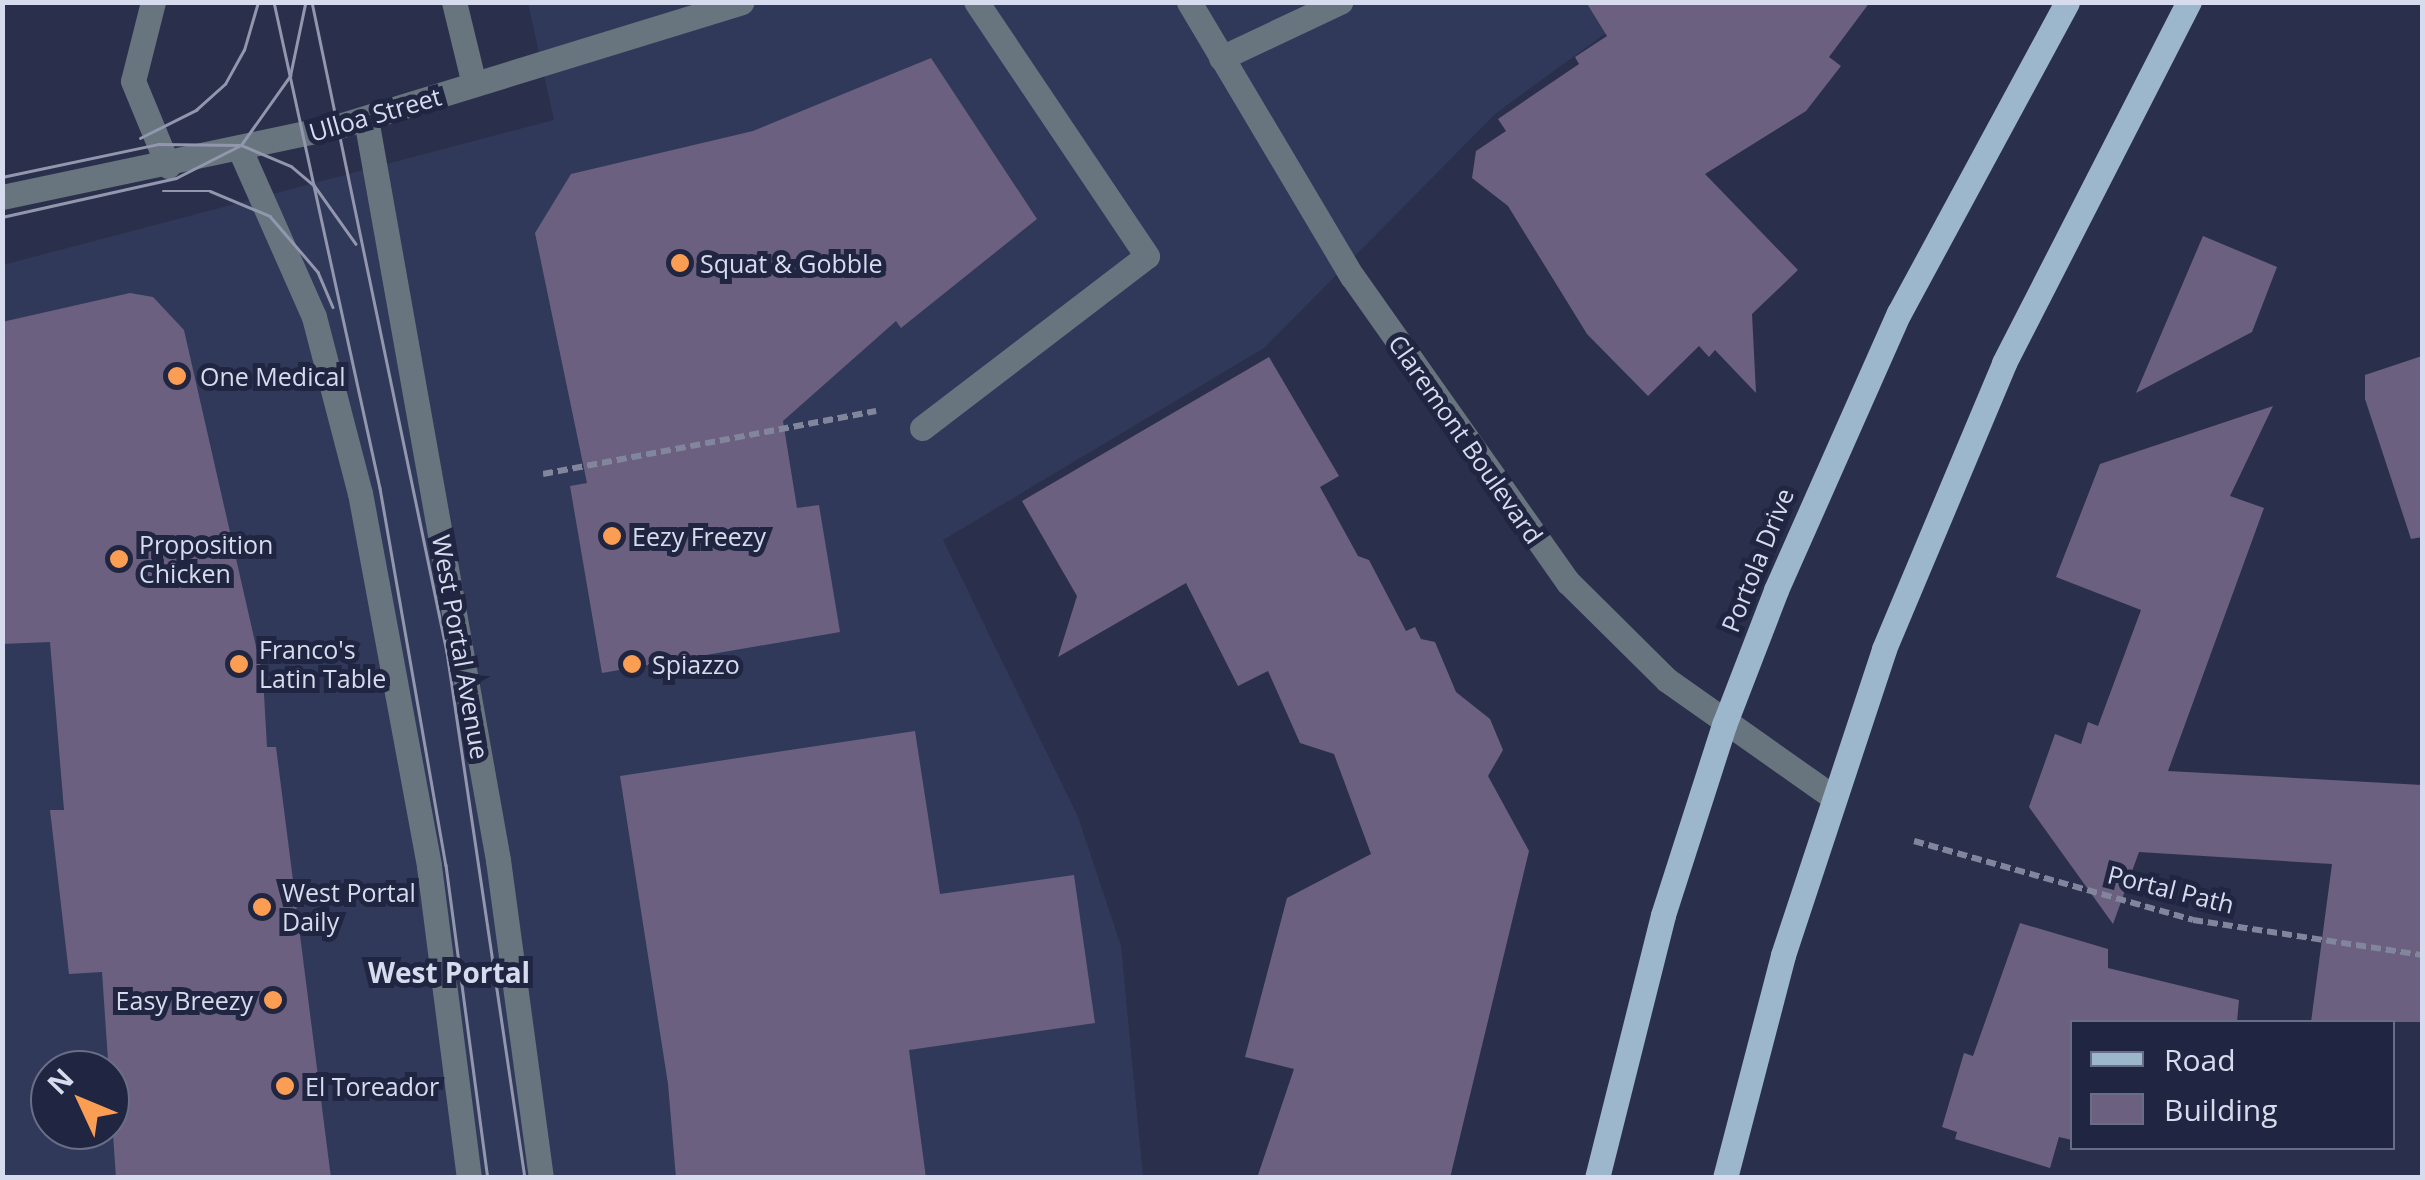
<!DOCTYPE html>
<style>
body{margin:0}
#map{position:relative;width:2425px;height:1180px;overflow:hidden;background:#2a304c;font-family:"Open Sans",sans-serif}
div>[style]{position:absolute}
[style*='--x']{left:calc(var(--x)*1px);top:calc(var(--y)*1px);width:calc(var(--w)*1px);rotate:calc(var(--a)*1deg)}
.built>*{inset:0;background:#31395a}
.building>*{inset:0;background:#6b607f}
.path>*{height:6px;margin-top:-3px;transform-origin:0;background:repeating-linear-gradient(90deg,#81869d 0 10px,transparent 0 15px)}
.minor>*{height:25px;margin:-12.5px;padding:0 12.5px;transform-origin:12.5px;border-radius:12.5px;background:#68757f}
.major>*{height:25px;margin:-12.5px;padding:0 12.5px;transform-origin:12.5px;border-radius:12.5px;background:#9cb6cc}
.tram>*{height:2.5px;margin:-1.25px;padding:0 1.25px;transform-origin:1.25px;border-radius:1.25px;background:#9297ad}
.dots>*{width:28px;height:28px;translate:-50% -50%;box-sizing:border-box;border:5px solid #202641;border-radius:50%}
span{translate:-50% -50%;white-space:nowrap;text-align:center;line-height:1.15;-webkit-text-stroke:10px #202641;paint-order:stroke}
.street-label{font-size:25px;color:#d6dbed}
.poi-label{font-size:25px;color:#d6dbed}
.left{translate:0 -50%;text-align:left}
.right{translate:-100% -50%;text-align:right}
.neighbourhood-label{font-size:28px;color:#d6dbed;font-weight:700}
.frame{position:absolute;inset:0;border:5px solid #d6dbed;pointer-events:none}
.legend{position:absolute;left:2070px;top:1020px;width:325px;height:130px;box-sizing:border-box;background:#202641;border:2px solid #696e86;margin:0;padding:12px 18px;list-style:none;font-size:30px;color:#d6dbed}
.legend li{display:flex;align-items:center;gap:20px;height:50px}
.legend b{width:50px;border:2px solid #696e86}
.north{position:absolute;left:30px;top:1050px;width:100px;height:100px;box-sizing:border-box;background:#202641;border:2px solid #696e86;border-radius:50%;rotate:314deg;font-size:28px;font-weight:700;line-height:40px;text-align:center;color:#d6dbed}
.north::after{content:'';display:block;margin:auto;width:35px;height:45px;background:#fc9d54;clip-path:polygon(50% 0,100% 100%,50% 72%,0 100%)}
</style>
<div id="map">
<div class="built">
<i style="clip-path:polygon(evenodd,528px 3px,1647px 3px,1495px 114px,1264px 348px,943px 540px,1078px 817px,1121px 946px,1143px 1177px,3px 1178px,3px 265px,554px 120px,528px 3px,50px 1070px,110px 1070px,110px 1130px,50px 1130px,50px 1070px)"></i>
</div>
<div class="building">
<i style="clip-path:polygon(1586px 2px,1870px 2px,1829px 57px,1841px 66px,1806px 111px,1705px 174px,1798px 270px,1752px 314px,1756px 393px,1715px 350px,1709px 357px,1699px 346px,1648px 396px,1587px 334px,1508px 206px,1472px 178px,1476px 151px,1506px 131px,1498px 119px,1579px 64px,1575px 57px,1607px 36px)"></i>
<i style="clip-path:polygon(931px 58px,1037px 219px,901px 328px,896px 321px,783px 421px,797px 508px,819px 505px,840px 632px,602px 673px,570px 486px,587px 483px,535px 233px,571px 174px,753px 131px)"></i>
<i style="clip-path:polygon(2203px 236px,2277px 267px,2252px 332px,2136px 393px)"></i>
<i style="clip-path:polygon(130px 293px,153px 297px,184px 330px,263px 677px,267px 747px,276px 747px,331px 1178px,116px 1178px,102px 972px,69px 974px,50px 810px,64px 810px,50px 642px,2px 644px,2px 322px)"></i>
<i style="clip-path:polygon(2422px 356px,2422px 537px,2411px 539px,2365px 399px,2365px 375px)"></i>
<i style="clip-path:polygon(1269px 357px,1339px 476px,1320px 487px,1358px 556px,1369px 560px,1406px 631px,1415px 627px,1421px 639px,1435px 642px,1456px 692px,1490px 719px,1503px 750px,1488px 776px,1529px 851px,1450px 1178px,1257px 1178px,1294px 1069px,1245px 1057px,1287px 898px,1371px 854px,1334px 754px,1300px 743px,1268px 671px,1238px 686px,1186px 583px,1058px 657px,1077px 596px,1022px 501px)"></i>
<i style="clip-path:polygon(2273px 406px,2230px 496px,2264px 508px,2168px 771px,2422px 785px,2422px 1022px,2311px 1022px,2332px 864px,2139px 852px,2113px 924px,2029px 807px,2055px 734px,2081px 744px,2088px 722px,2098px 726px,2141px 610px,2056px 577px,2100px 464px)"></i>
<i style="clip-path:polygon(915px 731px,940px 894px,1074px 875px,1095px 1023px,909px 1050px,926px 1178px,676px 1178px,668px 1084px,620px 776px)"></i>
<i style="clip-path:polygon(2020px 923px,2108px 949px,2108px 968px,2239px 1000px,2237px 1022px,2072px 1022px,2072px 1140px,2059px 1137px,2050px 1168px,1955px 1139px,1957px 1132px,1942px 1127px,1964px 1053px,1973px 1056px)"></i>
</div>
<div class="path">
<i style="--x:543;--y:474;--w:339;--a:-10.7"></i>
<i style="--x:1914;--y:841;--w:290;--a:15.8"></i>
<i style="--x:2193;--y:920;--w:232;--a:8.7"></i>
</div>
<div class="minor">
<i style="--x:153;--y:2;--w:81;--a:104.2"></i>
<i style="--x:133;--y:81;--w:92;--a:67.6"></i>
<i style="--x:454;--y:2;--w:84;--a:76.3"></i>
<i style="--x:1189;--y:2;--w:319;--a:59.3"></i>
<i style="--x:1352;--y:276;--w:375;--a:54.8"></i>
<i style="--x:1568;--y:582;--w:139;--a:44.7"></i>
<i style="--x:1667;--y:680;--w:203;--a:35.2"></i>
<i style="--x:1221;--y:58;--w:132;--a:-25.2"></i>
<i style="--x:366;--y:119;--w:753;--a:79.9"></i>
<i style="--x:498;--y:860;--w:321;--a:82.3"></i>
<i style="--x:241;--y:152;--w:180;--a:66.1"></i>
<i style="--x:314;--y:317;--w:182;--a:75.4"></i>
<i style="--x:360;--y:493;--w:379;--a:79.5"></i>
<i style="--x:429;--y:866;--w:315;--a:82.7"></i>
<i style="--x:2;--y:197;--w:344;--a:-11.9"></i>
<i style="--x:339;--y:126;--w:421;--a:-17.1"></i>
<i style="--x:922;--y:428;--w:283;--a:-37.4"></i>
<i style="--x:1147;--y:256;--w:306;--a:-123.9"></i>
</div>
<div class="major">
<i style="--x:1597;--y:1178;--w:271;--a:-75.9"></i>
<i style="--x:1663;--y:915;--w:200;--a:-72.2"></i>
<i style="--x:1724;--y:725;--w:145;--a:-68.9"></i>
<i style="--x:1776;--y:590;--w:303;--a:-66.1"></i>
<i style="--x:1899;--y:313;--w:353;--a:-61.6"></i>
<i style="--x:1725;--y:1178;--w:230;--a:-75.4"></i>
<i style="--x:1783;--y:955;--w:322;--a:-71.7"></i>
<i style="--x:1884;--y:649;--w:310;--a:-67.2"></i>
<i style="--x:2004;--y:363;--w:406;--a:-62.9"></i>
</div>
<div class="tram">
<i style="--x:274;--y:2;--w:497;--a:77.7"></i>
<i style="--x:380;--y:488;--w:383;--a:80.1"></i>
<i style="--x:446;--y:865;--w:316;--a:82.4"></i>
<i style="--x:312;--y:2;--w:664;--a:78.27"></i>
<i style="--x:447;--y:652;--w:532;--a:81.57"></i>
<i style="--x:140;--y:138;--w:63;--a:-26.6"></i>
<i style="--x:196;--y:110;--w:39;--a:-42"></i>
<i style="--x:225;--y:84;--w:39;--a:-61"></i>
<i style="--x:244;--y:50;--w:50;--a:-73.7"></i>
<i style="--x:2;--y:177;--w:159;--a:-11.9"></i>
<i style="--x:158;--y:144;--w:83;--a:0.7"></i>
<i style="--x:241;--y:145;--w:54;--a:22.8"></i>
<i style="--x:291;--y:166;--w:30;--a:40"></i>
<i style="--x:314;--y:185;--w:72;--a:54.6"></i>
<i style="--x:163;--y:191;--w:47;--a:0"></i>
<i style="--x:210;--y:191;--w:65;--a:22.6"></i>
<i style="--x:270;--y:216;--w:74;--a:49.4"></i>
<i style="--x:318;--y:272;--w:38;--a:67"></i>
<i style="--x:2;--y:217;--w:178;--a:-12.6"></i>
<i style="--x:176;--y:178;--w:73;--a:-26.9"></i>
<i style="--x:241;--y:145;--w:85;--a:-54.6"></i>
<i style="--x:290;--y:76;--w:74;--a:-78.2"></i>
</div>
<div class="dots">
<i style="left:680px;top:263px;background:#fc9d54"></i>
<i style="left:177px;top:376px;background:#fc9d54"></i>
<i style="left:612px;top:536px;background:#fc9d54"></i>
<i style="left:119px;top:559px;background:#fc9d54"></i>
<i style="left:239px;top:664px;background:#fc9d54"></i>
<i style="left:632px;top:664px;background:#fc9d54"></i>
<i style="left:262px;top:907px;background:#fc9d54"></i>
<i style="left:273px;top:1000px;background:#fc9d54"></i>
<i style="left:285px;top:1086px;background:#fc9d54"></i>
</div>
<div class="street-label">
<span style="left:375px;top:114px;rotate:-16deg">Ulloa Street</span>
<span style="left:1466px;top:439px;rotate:55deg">Claremont Boulevard</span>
<span style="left:1757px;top:560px;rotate:-68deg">Portola Drive</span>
<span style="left:461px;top:647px;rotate:80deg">West Portal Avenue</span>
<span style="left:2171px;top:889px;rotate:14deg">Portal Path</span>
</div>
<div class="poi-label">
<span class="left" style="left:700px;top:263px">Squat &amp; Gobble</span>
<span class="left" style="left:200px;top:376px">One Medical</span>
<span class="left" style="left:632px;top:536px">Eezy Freezy</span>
<span class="left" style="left:139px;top:559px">Proposition<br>Chicken</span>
<span class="left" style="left:259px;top:664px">Franco's<br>Latin Table</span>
<span class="left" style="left:652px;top:664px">Spiazzo</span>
<span class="left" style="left:282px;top:907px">West Portal<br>Daily</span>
<span class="right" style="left:253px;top:1000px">Easy Breezy</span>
<span class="left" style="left:305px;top:1086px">El Toreador</span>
</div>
<div class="neighbourhood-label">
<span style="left:449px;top:972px">West Portal</span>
</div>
<div class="frame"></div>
<ul class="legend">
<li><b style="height:12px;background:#9cb6cc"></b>Road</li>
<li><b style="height:28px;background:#6b607f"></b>Building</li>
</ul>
<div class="north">N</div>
</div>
